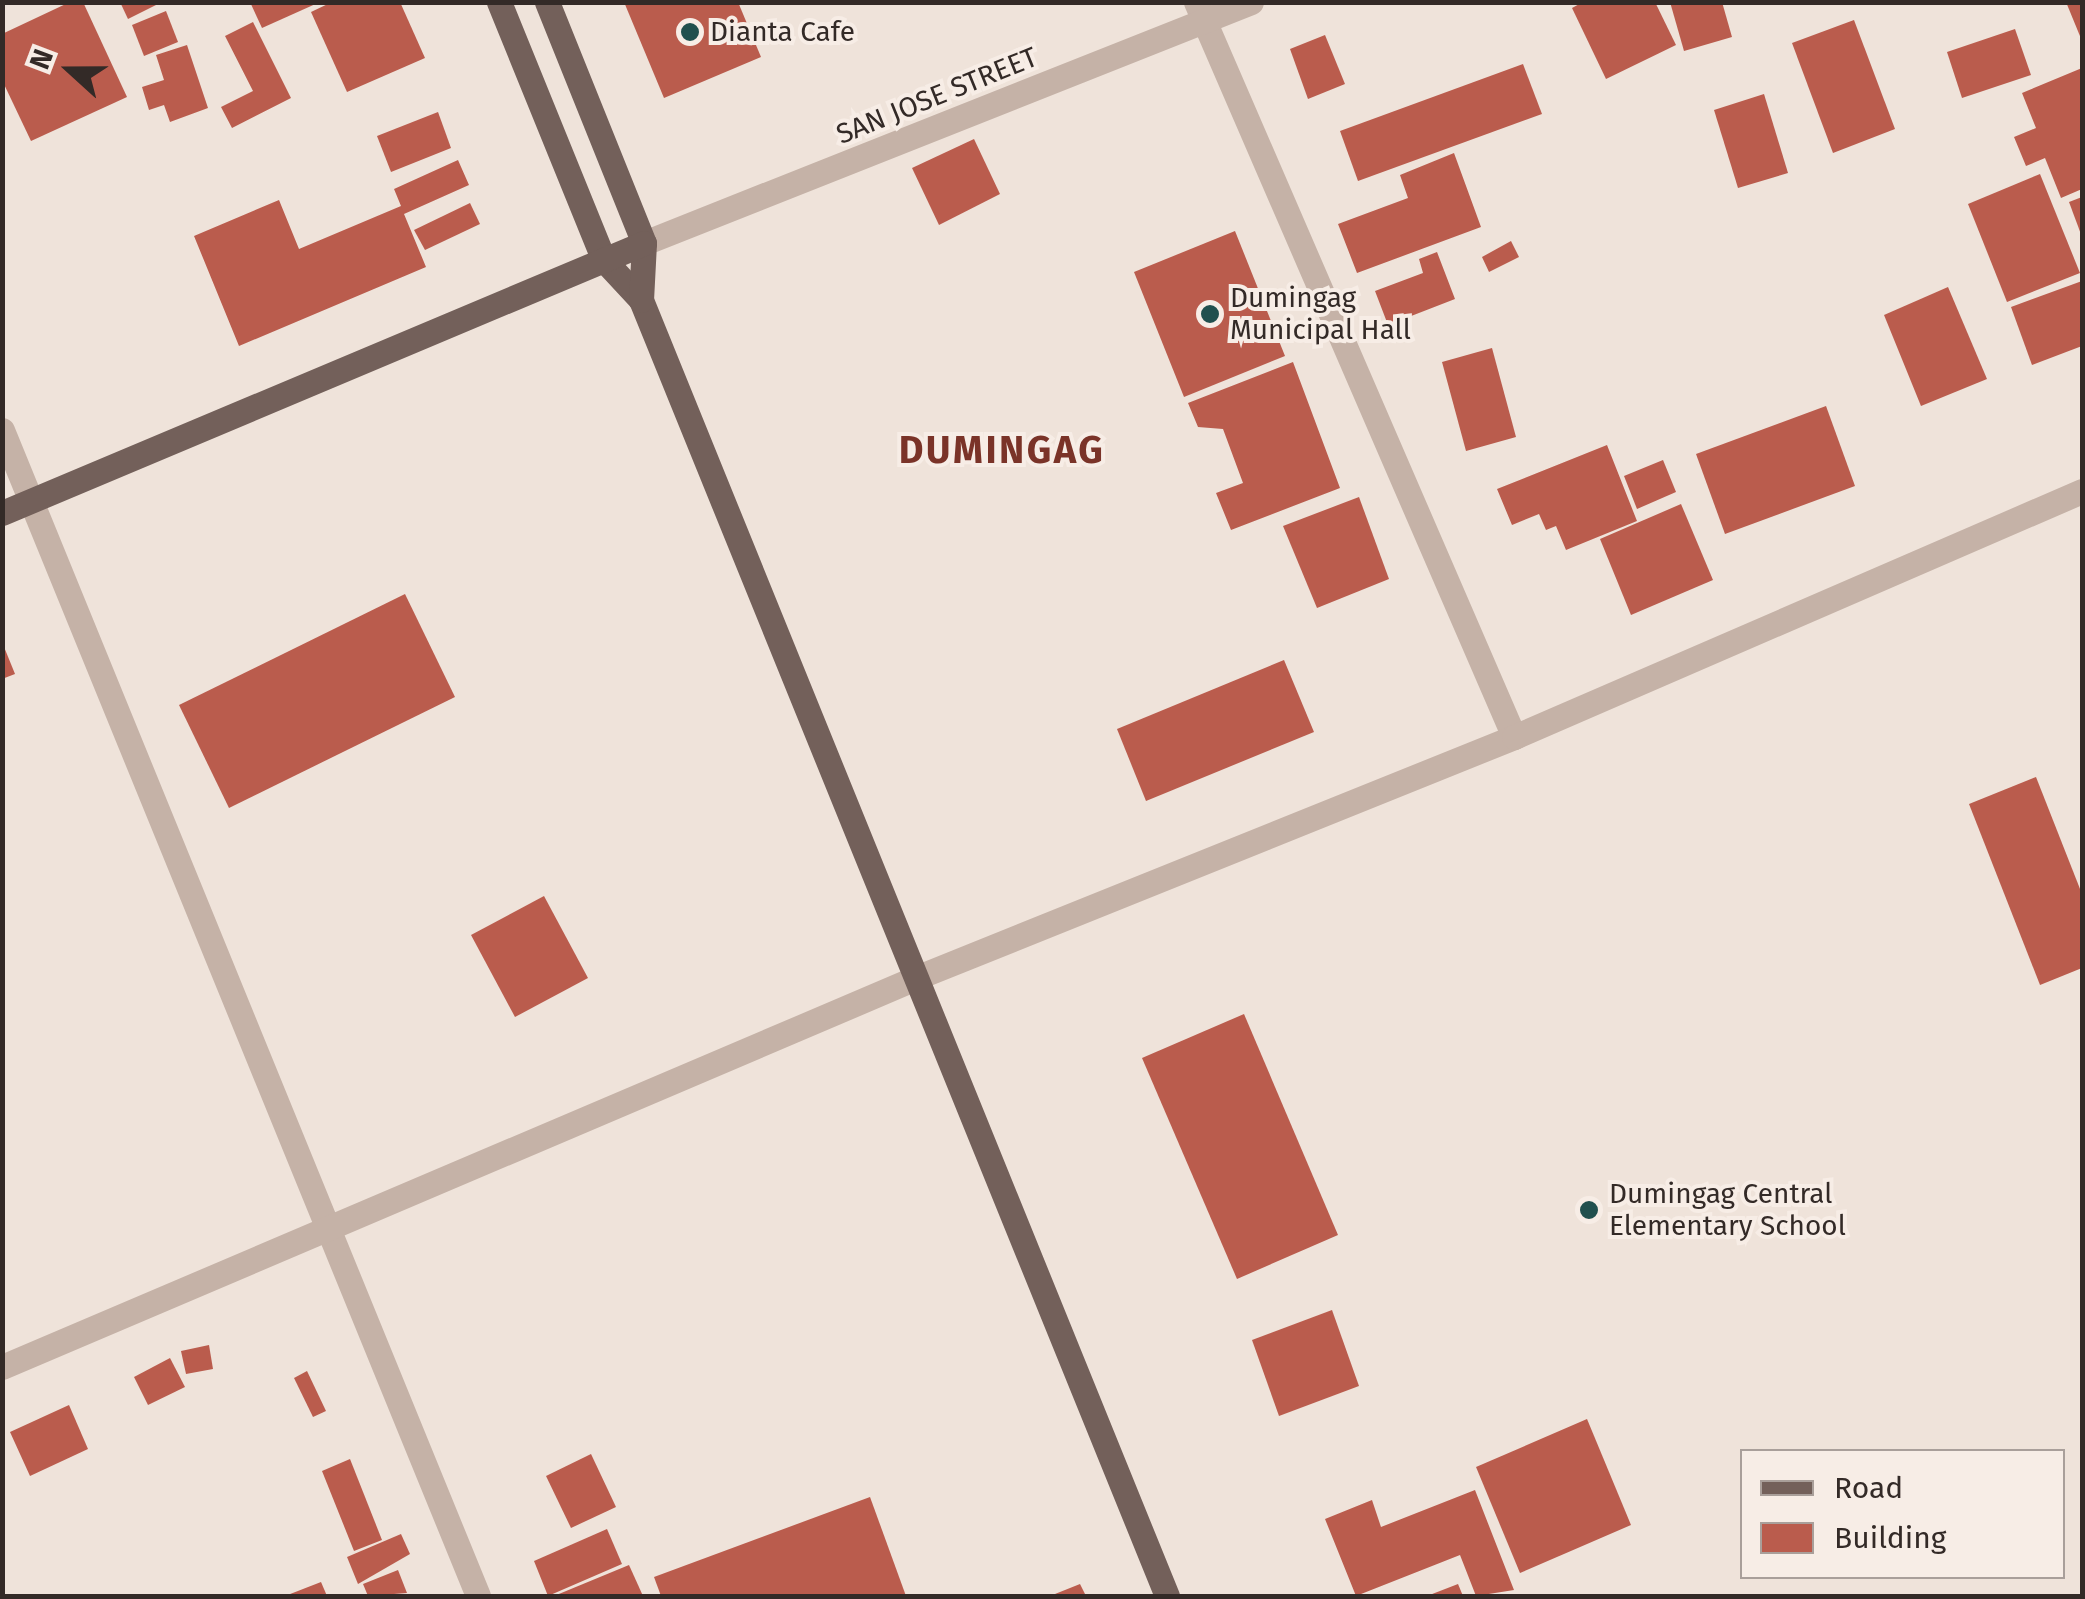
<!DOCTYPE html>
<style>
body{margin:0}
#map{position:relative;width:2085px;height:1599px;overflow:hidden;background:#efe3da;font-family:"Fira Sans",sans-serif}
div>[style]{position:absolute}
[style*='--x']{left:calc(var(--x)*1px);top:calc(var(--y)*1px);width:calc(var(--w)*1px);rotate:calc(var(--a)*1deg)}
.building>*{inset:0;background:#ba5c4d}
.minor>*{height:25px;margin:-12.5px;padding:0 12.5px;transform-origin:12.5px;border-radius:12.5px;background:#c5b2a7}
.major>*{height:25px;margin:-12.5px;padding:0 12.5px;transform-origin:12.5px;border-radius:12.5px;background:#73605a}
.dots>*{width:28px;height:28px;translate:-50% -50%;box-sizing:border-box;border:5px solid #f7ede6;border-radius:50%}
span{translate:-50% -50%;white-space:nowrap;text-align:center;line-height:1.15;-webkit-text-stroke:8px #f7ede6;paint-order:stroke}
.poi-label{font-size:28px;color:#332a27}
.left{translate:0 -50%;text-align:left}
.street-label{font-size:28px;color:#332a27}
.district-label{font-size:38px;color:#7a3328;font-weight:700;letter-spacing:2.5px}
.frame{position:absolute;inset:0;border:5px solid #332a27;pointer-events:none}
.legend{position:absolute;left:1740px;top:1449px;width:325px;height:130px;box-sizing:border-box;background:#f7ede6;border:2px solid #a99f9a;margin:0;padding:12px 18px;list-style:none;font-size:30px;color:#332a27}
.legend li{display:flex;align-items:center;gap:20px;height:50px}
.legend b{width:50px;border:2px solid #a99f9a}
.north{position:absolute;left:20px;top:20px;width:100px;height:100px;-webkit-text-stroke:8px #f7ede6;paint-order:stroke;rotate:291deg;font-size:28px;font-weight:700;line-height:40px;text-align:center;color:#332a27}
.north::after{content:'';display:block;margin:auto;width:35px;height:45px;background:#332a27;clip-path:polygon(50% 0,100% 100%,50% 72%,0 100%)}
</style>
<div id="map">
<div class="building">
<i style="clip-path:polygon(70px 2px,83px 2px,127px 97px,31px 141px,2px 80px,2px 34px)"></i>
<i style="clip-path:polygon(120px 2px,162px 2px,128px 19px)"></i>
<i style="clip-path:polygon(250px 2px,320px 2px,262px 28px)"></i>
<i style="clip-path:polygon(332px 2px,400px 2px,425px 58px,347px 92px,311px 12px)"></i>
<i style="clip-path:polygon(624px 2px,738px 2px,761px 57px,664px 98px)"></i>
<i style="clip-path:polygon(1583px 2px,1655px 2px,1676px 45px,1606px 79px,1572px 8px)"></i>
<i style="clip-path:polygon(1670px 2px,1722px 2px,1732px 37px,1684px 51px)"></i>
<i style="clip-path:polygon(2066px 2px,2082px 2px,2082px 41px)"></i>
<i style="clip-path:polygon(166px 11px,178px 42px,144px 56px,132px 25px)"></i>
<i style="clip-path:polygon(1854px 20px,1895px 129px,1833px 153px,1792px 43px)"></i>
<i style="clip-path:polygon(253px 22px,291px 98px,232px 128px,221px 107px,253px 91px,225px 36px)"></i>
<i style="clip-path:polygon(2015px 29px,2031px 75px,1962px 98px,1947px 52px)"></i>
<i style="clip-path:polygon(1325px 35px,1345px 84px,1308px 99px,1290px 49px)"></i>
<i style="clip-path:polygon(187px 45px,208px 108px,170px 122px,164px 105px,149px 110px,142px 87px,164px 80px,156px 55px)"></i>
<i style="clip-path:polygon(1523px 64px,1542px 114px,1358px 181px,1340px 131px)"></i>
<i style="clip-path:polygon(2082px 68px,2082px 189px,2061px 198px,2045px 158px,2026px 166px,2014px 137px,2036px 128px,2022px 93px)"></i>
<i style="clip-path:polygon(1764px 94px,1788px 173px,1738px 188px,1714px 110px)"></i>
<i style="clip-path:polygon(438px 112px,451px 148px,391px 172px,377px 136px)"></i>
<i style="clip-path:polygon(974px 139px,1000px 194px,939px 225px,912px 168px)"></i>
<i style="clip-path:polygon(1454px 153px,1481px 227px,1357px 273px,1338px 224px,1408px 198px,1400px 175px)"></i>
<i style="clip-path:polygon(458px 160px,469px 185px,404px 214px,426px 267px,239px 346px,194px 236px,279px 200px,299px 249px,401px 206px,394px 189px)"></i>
<i style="clip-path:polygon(2040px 174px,2080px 273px,2007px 302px,1968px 204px)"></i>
<i style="clip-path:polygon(2082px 197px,2082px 237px,2069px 202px)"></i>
<i style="clip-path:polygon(470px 203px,480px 224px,425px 250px,414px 230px)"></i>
<i style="clip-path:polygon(1235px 231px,1285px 356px,1184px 397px,1134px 272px)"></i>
<i style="clip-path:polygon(1511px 241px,1519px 257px,1489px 272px,1482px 257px)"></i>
<i style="clip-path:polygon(1437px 252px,1455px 299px,1388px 325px,1375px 291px,1423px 273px,1419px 259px)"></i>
<i style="clip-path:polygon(2082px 281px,2082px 346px,2032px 365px,2011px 307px)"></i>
<i style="clip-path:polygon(1948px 287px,1987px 379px,1921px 406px,1884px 315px)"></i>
<i style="clip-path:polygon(1492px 348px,1516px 437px,1466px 451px,1442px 362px)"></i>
<i style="clip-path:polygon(1293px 362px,1340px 488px,1231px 530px,1216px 493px,1243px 483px,1223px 429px,1198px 427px,1188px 403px)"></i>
<i style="clip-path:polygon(1826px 406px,1855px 486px,1725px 534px,1696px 454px)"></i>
<i style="clip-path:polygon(1607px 445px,1637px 521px,1566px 550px,1556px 526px,1546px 530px,1539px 514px,1512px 525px,1497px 489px)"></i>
<i style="clip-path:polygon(1663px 460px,1676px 492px,1637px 509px,1624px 476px)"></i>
<i style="clip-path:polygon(1359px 497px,1389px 579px,1317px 608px,1283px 526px)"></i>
<i style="clip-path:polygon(1681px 504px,1713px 580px,1631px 615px,1600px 539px)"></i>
<i style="clip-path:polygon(405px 594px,455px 697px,229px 808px,179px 705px)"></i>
<i style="clip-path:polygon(2px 642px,15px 674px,2px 679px)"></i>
<i style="clip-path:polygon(1284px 660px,1314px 732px,1146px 801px,1117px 729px)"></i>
<i style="clip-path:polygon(2036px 777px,2082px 894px,2082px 968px,2040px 985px,1969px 804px)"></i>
<i style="clip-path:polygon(544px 896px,588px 978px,515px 1017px,471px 935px)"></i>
<i style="clip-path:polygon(1244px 1014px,1338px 1235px,1237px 1279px,1142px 1058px)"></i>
<i style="clip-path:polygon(1332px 1310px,1359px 1386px,1279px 1416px,1252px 1340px)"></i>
<i style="clip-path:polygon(209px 1345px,213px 1369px,186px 1374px,181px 1351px)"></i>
<i style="clip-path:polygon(170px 1358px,185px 1387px,148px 1405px,134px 1377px)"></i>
<i style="clip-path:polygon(307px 1371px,326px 1411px,313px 1417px,294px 1378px)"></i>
<i style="clip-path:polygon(69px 1405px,88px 1449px,30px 1476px,10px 1432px)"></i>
<i style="clip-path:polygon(1587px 1419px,1631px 1525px,1520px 1573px,1476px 1467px)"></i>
<i style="clip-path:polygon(591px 1454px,616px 1507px,571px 1528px,546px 1476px)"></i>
<i style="clip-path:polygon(350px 1459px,382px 1540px,354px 1551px,322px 1471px)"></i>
<i style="clip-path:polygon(1475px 1490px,1514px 1590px,1476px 1596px,1460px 1555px,1356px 1596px,1325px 1519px,1372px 1500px,1381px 1527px)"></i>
<i style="clip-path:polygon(870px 1497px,906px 1596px,661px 1596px,654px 1577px)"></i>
<i style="clip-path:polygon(607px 1529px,622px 1564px,548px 1596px,534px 1561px)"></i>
<i style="clip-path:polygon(401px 1534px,410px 1554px,358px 1584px,347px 1557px)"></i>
<i style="clip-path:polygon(629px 1565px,643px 1596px,554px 1596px)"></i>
<i style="clip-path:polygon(398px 1570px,407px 1593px,368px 1596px,363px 1584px)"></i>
<i style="clip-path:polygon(321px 1582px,327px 1596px,285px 1596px)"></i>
<i style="clip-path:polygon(1080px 1584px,1086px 1596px,1050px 1596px)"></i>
<i style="clip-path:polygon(1458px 1584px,1463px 1596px,1427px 1596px)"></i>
</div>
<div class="minor">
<i style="--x:1196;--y:2;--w:801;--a:66.6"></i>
<i style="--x:644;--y:243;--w:653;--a:-21.65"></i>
<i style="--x:2;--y:430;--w:1259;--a:67.79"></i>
<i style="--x:2;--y:1367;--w:996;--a:-23.06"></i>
<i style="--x:918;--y:977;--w:643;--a:-21.93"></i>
<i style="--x:1514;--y:737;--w:619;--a:-23.42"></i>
</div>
<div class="major">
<i style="--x:499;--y:2;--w:279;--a:67.9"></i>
<i style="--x:604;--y:260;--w:54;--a:47.2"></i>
<i style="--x:641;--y:300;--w:1399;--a:67.91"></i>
<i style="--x:547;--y:2;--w:260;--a:68.1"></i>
<i style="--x:644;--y:243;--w:57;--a:93"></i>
<i style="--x:2;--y:513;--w:696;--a:-22.81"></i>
</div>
<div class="dots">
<i style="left:690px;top:32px;background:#21504e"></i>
<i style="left:1210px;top:314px;background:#21504e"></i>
<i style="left:1589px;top:1210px;background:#21504e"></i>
</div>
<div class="poi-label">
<span class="left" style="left:710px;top:32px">Dianta Cafe</span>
<span class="left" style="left:1230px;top:314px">Dumingag<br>Municipal Hall</span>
<span class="left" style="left:1609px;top:1210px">Dumingag Central<br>Elementary School</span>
</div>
<div class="street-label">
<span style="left:937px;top:96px;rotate:-22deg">SAN JOSE STREET</span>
</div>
<div class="district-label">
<span style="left:1002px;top:451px">DUMINGAG</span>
</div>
<div class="frame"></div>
<ul class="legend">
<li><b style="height:12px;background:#73605a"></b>Road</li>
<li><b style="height:28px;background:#ba5c4d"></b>Building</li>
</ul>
<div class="north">N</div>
</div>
